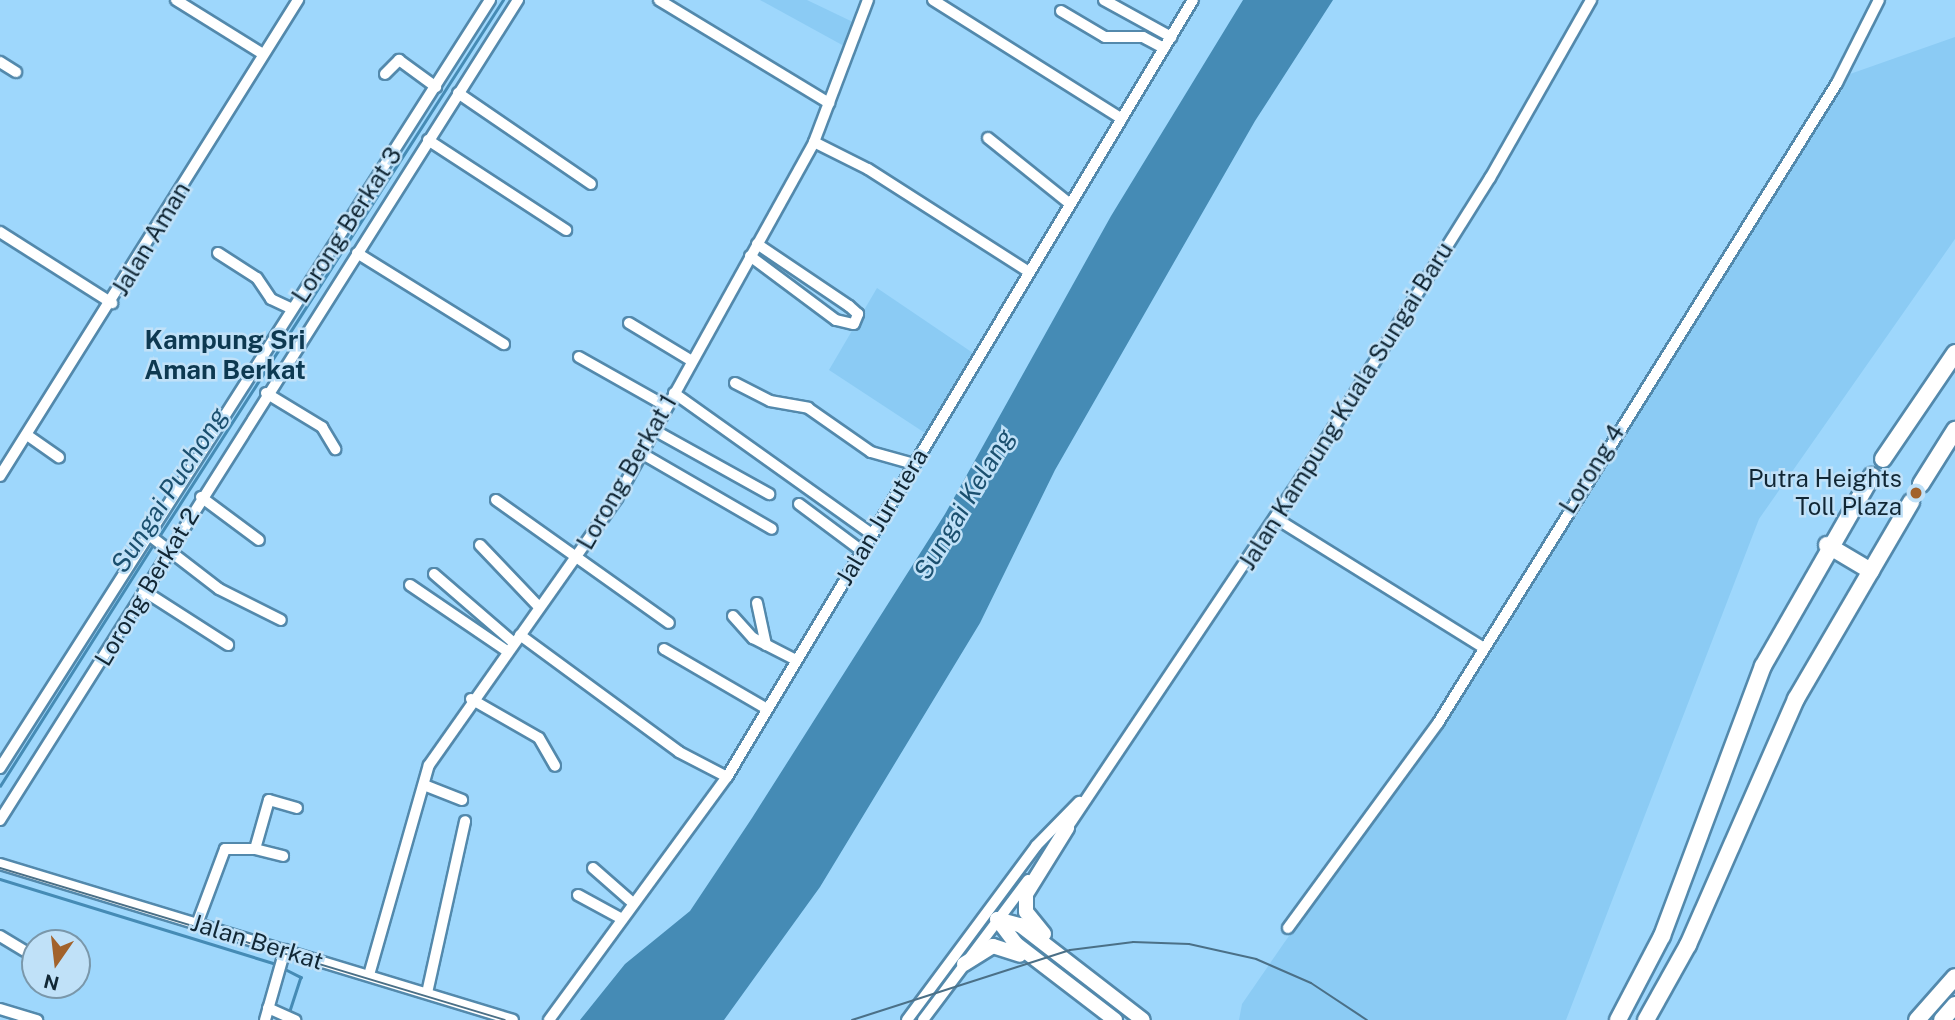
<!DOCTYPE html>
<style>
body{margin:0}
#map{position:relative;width:1955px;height:1020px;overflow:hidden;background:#9ed7fc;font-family:"Public Sans",sans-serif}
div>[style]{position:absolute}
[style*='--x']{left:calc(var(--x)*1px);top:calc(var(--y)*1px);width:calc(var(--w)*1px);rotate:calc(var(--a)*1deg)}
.built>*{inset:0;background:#8bcbf4}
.water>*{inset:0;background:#458bb5}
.stream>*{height:2.5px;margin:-1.25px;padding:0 1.25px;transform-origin:1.25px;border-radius:1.25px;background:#458bb5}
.roads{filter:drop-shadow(2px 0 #5389ac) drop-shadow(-2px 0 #5389ac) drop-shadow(0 2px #5389ac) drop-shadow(0 -2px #5389ac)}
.minor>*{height:10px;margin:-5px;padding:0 5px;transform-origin:5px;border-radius:5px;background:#fff}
.major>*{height:14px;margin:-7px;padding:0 7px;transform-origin:7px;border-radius:7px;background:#fff}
.highway>*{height:16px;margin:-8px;padding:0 8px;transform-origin:8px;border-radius:8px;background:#fff}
.tram>*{height:2px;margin:-1px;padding:0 1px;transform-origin:1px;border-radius:1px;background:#4b7087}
.dots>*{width:19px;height:19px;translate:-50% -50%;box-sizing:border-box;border:4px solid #c0e1f8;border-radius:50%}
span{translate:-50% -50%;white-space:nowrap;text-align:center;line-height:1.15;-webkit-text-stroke:5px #c0e1f8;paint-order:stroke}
.street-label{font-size:24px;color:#112735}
.poi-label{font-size:24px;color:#112735}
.right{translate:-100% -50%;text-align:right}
.neighbourhood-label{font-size:26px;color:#0d3951;font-weight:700}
.water-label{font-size:26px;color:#1b506f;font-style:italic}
.north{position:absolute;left:21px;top:929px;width:70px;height:70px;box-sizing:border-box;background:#c0e1f8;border:2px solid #7a97aa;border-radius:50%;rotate:194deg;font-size:19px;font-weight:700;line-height:28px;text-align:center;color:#112735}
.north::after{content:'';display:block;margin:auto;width:24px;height:32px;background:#a2622b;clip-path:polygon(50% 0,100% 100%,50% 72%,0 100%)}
</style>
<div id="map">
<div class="built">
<i style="clip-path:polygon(760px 0,807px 0,855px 23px,844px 46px)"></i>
<i style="clip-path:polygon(1955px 37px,1955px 239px,1759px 519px,1566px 1020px,1239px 1020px,1242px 1004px,1284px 943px,1485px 663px,1850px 74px)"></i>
<i style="clip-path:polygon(877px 288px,973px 353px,925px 433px,829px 370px)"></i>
</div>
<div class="water">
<i style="clip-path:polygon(1243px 0,1333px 0,1255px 121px,1055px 470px,980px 623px,820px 887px,724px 1020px,580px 1020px,625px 964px,690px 911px,752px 818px,945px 514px,1111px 216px)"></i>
</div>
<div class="stream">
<i style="--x:158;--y:538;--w:639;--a:-57.33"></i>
<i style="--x:0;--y:786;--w:288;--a:-57.6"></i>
<i style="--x:0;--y:879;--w:292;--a:17.1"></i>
<i style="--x:285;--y:969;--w:18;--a:27"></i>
<i style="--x:301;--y:977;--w:38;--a:108"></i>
</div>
<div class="roads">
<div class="minor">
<i style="--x:176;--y:0;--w:102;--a:31.8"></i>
<i style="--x:659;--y:0;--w:199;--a:31.2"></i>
<i style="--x:933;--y:0;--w:223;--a:32.2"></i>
<i style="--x:1104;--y:0;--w:77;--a:28.9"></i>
<i style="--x:1061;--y:11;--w:51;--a:30.6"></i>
<i style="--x:1105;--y:37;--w:38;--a:0"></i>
<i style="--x:1143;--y:37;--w:24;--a:28"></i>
<i style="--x:0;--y:62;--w:19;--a:32"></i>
<i style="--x:385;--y:74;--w:20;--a:-45"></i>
<i style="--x:399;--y:60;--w:46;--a:36.1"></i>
<i style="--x:458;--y:93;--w:161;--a:34.4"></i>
<i style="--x:988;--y:138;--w:105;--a:38.8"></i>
<i style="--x:428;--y:140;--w:165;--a:33.1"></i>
<i style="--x:814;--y:142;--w:60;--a:26.6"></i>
<i style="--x:868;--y:169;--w:191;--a:32.6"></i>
<i style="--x:0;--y:232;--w:133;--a:32.4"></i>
<i style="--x:218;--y:253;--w:46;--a:32.7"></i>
<i style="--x:257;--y:278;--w:25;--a:56"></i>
<i style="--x:271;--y:299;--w:23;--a:25"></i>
<i style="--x:357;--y:253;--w:173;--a:31.8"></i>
<i style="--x:750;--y:256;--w:107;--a:36.7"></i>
<i style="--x:836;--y:320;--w:18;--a:13"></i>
<i style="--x:854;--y:324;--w:11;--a:-68"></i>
<i style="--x:858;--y:314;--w:12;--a:-138"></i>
<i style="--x:849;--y:306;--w:111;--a:-146"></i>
<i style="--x:629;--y:323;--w:74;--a:31.1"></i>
<i style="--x:579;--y:357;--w:100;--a:29.4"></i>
<i style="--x:735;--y:383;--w:39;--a:27"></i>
<i style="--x:770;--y:401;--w:39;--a:10"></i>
<i style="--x:808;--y:408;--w:77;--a:34.9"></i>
<i style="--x:871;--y:452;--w:45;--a:15.6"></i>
<i style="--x:266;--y:393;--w:66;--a:31.3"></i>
<i style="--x:322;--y:427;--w:26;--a:59"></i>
<i style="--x:674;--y:393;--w:243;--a:35.5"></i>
<i style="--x:654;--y:430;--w:132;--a:29.1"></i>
<i style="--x:27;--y:435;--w:39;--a:35"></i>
<i style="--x:641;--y:453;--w:151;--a:30.1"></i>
<i style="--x:0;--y:476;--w:562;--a:-57.95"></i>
<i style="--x:201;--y:497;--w:72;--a:36.6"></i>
<i style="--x:496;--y:500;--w:212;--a:35.4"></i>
<i style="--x:799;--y:504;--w:79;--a:36.7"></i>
<i style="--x:1275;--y:518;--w:244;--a:31.9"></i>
<i style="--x:149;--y:535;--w:88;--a:37.6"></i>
<i style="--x:219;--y:589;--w:69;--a:26.6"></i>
<i style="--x:480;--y:545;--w:86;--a:46.4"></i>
<i style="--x:434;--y:574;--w:106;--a:40.8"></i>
<i style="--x:410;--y:585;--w:117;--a:34.2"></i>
<i style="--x:144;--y:591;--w:100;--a:32.7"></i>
<i style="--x:757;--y:603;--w:43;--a:77.9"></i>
<i style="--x:733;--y:616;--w:30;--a:48"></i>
<i style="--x:753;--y:638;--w:48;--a:27.1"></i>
<i style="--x:520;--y:635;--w:197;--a:36.3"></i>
<i style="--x:679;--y:752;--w:54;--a:27.5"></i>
<i style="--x:664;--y:649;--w:119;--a:30.2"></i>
<i style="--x:471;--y:699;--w:78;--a:29.8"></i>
<i style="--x:539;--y:738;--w:32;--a:60"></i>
<i style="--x:0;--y:768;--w:911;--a:-57.46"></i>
<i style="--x:424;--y:785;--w:41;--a:21.5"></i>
<i style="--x:0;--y:820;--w:970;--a:-57.72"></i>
<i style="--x:1063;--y:834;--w:450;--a:-56.2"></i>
<i style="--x:1313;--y:460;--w:333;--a:-57.9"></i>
<i style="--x:1490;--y:178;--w:205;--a:-60.4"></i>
<i style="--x:255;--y:849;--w:29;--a:14"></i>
<i style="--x:0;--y:864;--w:536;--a:16.91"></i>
<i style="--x:593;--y:868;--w:53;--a:41.2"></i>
<i style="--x:578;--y:895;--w:50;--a:28.6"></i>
<i style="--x:197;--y:924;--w:80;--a:-69.5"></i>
<i style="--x:225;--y:849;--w:30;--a:0"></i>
<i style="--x:255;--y:849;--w:51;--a:-74.1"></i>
<i style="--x:269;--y:800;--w:29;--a:16"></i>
<i style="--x:1288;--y:928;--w:254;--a:-53.8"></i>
<i style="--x:1438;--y:723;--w:754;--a:-58.06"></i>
<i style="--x:1837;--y:83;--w:93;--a:-63.2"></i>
<i style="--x:0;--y:936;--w:29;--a:31"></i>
<i style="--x:369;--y:975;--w:218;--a:-74.1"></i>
<i style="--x:429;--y:765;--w:327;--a:-54.8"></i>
<i style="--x:617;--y:498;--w:407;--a:-61"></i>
<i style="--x:814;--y:142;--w:152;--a:-69.2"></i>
<i style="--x:427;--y:993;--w:176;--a:-77.5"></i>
<i style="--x:268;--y:1008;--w:30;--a:24"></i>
<i style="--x:0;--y:1009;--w:39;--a:17"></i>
<i style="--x:265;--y:1020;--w:73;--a:-74.1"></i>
<i style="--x:549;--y:1020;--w:301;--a:-53.8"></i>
<i style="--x:727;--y:777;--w:906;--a:-59.05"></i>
<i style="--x:907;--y:1020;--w:217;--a:-53.4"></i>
<i style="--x:1036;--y:846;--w:62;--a:-45.7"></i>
<i style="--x:923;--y:1020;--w:175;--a:-53.1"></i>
</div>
<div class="major">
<i style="--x:1044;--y:934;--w:28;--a:-129"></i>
<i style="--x:1026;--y:912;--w:18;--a:-90"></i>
<i style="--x:1026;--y:894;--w:78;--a:-58.2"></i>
<i style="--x:964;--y:964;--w:34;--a:-32"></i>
<i style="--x:993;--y:946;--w:28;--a:18"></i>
<i style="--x:1115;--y:1020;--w:125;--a:-142.5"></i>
<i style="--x:1016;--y:944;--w:31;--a:-127"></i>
<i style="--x:997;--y:919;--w:24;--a:15"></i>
<i style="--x:1020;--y:925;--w:155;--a:37.7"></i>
</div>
<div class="highway">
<i style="--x:1883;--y:459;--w:128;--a:-55.8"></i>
<i style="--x:1921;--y:484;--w:64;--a:-57.8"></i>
<i style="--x:1827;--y:545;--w:51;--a:30.6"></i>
<i style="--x:1618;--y:1020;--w:95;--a:-62.4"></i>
<i style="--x:1662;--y:936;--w:288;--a:-69.5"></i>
<i style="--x:1763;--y:666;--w:219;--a:-60.2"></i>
<i style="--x:1646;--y:1020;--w:86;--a:-60.8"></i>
<i style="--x:1688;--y:945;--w:269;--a:-66.3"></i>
<i style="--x:1796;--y:699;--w:228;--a:-59.7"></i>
<i style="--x:1917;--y:1020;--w:57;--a:-48.5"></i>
<i style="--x:1942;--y:1020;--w:20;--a:-49"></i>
</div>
</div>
<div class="tram">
<i style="--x:0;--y:868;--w:527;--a:16.75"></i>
<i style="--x:852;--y:1020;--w:229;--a:-17.8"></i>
<i style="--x:1070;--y:950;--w:64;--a:-7.2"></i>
<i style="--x:1133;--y:942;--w:56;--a:2"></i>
<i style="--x:1189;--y:944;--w:69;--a:12.6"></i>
<i style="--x:1256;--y:959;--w:60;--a:23.6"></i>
<i style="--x:1311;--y:983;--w:67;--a:33.5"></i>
</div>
<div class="dots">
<i style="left:1916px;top:493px;background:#a2622b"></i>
</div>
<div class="street-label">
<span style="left:347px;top:225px;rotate:-57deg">Lorong Berkat 3</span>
<span style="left:151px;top:239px;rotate:-59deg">Jalan Aman</span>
<span style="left:1346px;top:406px;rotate:-58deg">Jalan Kampung Kuala Sungai Baru</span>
<span style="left:1592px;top:469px;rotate:-58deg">Lorong 4</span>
<span style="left:627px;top:472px;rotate:-60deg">Lorong Berkat 1</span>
<span style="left:882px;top:517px;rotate:-59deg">Jalan Jurutera</span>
<span style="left:147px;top:587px;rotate:-59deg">Lorong Berkat 2</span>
<span style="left:257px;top:942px;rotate:17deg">Jalan Berkat</span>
</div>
<div class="poi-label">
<span class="right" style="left:1902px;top:493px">Putra Heights<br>Toll Plaza</span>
</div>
<div class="neighbourhood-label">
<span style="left:225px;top:355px">Kampung Sri<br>Aman Berkat</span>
</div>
<div class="water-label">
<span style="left:169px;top:490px;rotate:-57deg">Sungai Puchong</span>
<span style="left:964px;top:504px;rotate:-59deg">Sungai Kelang</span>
</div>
<div class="north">N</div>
</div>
